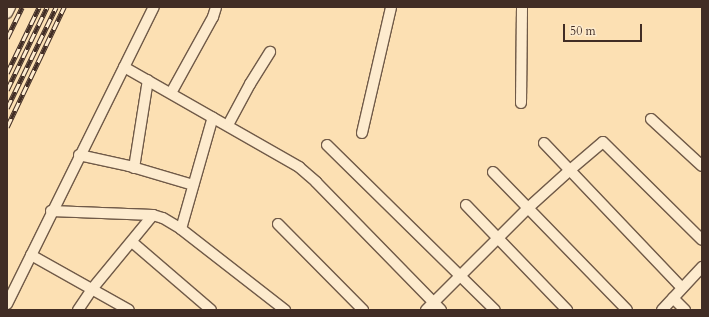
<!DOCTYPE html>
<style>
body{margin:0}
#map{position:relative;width:709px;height:317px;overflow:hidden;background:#fce0b3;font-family:Cardo,serif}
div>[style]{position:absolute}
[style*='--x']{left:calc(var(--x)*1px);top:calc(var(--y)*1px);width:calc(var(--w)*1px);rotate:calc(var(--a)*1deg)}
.roads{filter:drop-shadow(1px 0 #705a48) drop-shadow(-1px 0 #705a48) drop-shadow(0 1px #705a48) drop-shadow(0 -1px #705a48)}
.street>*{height:10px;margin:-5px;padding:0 5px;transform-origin:5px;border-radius:5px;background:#fdebce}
.rail>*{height:4.5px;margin-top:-2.25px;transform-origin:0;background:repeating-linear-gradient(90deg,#fdebce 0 9px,#412d25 0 18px);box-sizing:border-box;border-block:1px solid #412d25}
span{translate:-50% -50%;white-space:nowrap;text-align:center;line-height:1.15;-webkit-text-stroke:3px #fdebce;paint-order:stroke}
.frame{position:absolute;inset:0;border:8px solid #412d25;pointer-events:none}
.scale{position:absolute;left:563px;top:24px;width:79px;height:18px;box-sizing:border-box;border:2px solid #412d25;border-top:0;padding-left:5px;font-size:12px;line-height:14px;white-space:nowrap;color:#412d25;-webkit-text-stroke:3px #fdebce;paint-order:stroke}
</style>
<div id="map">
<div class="roads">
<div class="street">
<i style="--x:7;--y:13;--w:7;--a:-63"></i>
<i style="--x:124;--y:67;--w:202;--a:29.7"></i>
<i style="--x:299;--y:167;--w:23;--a:41"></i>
<i style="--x:316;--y:182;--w:179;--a:45.7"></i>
<i style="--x:171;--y:93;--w:87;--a:-61.1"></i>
<i style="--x:213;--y:17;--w:10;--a:-73"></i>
<i style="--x:521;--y:103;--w:96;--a:-89.4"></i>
<i style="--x:651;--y:119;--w:69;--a:42.7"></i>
<i style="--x:228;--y:125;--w:47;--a:-61.8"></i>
<i style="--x:250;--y:84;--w:38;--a:-58"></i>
<i style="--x:362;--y:133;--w:129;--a:-77"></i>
<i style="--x:544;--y:143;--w:200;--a:46.4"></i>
<i style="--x:327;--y:145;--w:235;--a:44.5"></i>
<i style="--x:79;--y:155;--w:51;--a:12.4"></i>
<i style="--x:129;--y:166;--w:67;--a:16.5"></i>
<i style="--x:134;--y:168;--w:89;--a:-81"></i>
<i style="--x:493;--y:172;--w:192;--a:45.8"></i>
<i style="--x:466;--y:205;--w:146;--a:46.1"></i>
<i style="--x:51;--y:211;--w:102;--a:2.2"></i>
<i style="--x:153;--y:215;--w:10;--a:17"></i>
<i style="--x:163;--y:218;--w:21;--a:31"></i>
<i style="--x:181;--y:229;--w:132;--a:37.9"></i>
<i style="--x:278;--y:224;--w:121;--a:45.3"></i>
<i style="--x:181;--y:229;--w:116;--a:-74.1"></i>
<i style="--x:132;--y:242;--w:104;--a:40.7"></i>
<i style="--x:31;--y:255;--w:112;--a:29.3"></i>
<i style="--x:673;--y:298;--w:17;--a:45"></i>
<i style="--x:7;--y:304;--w:331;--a:-63.7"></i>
<i style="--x:78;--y:310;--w:25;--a:-56"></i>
<i style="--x:92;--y:289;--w:96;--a:-50.5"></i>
<i style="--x:426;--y:310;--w:144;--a:-45"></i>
<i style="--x:528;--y:208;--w:57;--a:-42.1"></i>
<i style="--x:570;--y:170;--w:43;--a:-40.3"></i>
<i style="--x:603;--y:142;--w:139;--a:44.7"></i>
<i style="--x:662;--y:310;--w:59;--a:-47.1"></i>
</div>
</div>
<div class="rail">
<i style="--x:7;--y:38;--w:34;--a:-64"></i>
<i style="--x:7;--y:73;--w:73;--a:-64.1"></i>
<i style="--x:7;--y:90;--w:92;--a:-64.3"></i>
<i style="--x:7;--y:108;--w:112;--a:-64.1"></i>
<i style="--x:7;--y:127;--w:133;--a:-64.6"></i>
</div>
<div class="frame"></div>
<div class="scale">50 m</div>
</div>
